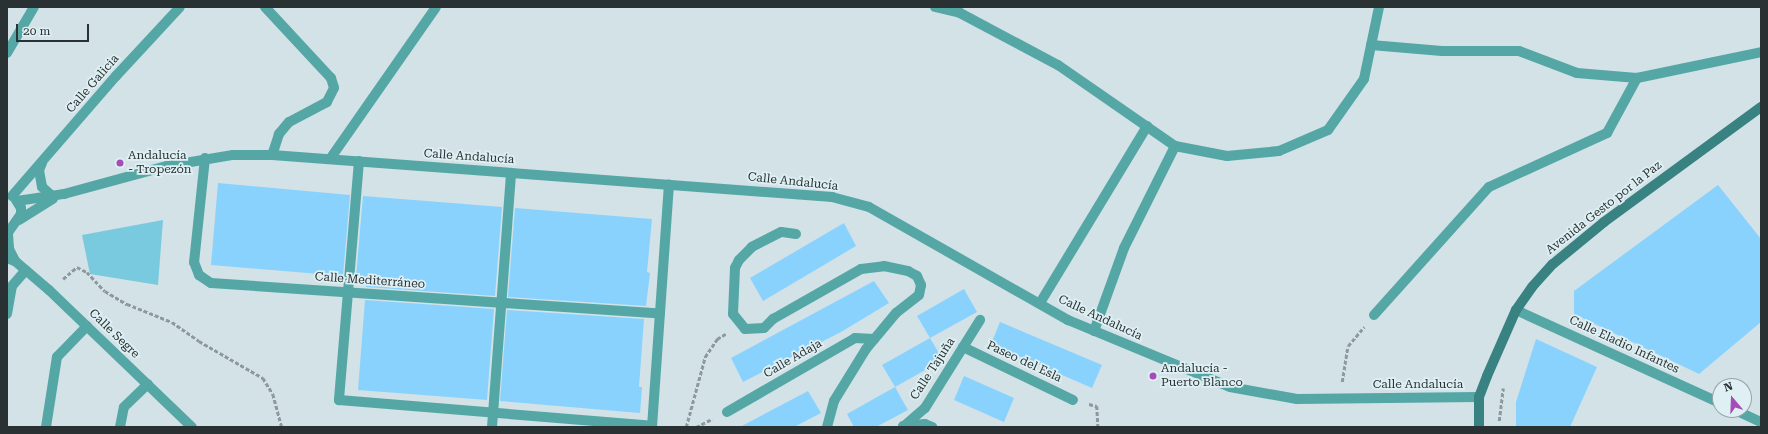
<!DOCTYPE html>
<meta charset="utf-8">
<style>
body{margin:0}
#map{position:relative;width:1768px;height:434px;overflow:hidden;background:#d2e2e7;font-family:"Roboto Serif",serif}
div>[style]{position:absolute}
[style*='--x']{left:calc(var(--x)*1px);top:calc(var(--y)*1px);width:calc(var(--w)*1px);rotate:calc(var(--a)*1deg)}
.green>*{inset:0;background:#79cade}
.building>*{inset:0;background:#8ad2fe}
.path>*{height:2.5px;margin-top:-1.25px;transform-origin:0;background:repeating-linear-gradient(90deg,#8d999c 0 4px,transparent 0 6px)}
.service>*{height:10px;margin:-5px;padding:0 5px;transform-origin:5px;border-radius:5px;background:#55a7a6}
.pedestrian>*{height:10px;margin:-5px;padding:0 5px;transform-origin:5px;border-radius:5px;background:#55a7a6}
.minor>*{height:10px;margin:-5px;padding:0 5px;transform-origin:5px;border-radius:5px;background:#55a7a6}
.secondary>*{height:10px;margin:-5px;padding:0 5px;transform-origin:5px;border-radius:5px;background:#388282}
.dots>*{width:11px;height:11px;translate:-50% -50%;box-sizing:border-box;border:2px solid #dff0f4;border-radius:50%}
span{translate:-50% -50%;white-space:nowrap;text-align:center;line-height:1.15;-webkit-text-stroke:3.5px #dff0f4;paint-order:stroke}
.street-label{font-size:12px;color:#2a3132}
.poi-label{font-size:12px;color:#2a3132}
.left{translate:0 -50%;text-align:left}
.frame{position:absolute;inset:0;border:8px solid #2a3132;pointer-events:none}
.north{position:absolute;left:1712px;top:378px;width:40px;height:40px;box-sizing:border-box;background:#dff0f4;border:1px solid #97a4a6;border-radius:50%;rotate:341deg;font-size:11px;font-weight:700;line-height:16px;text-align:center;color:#2a3132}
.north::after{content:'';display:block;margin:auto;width:14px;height:18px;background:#a54cb8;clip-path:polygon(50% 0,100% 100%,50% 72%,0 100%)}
.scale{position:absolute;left:16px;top:24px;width:73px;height:18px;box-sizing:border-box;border:2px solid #2a3132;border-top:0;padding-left:5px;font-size:12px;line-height:14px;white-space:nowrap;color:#2a3132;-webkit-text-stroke:3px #dff0f4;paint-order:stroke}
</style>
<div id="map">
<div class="green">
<i style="clip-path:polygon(163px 220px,158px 285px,90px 274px,82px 235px)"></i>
</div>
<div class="building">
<i style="clip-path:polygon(218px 183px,350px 195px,343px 276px,211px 265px)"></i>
<i style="clip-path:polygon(1718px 185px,1761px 239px,1761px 322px,1699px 374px,1574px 314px,1574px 291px)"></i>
<i style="clip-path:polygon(363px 196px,502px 207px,495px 296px,366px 287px,367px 279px,356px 277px)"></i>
<i style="clip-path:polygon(515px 208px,652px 219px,647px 272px,650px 273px,646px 306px,508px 297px)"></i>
<i style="clip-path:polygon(844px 223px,856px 246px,763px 301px,750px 278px)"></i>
<i style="clip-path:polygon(874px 281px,889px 303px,841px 332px,743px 382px,731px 358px)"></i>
<i style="clip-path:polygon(964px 289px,977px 312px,930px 338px,917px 316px)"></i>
<i style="clip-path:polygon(365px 300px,494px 309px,487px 400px,358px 390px)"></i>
<i style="clip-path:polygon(507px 310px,644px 319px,639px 387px,642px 387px,640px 413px,500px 401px)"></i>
<i style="clip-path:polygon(1000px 322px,1102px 365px,1092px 388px,991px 344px)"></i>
<i style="clip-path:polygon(930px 338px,943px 360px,895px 387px,882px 365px)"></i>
<i style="clip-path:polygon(1536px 339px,1597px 367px,1570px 427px,1516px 427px,1516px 402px)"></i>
<i style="clip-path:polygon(964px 376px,1014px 398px,1004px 422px,954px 400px)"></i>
<i style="clip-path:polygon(895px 387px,908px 410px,876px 427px,854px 427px,847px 414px)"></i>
<i style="clip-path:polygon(808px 391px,821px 413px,794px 427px,740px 427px)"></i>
</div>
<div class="path">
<i style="--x:63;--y:279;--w:18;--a:-41"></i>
<i style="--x:77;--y:267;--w:11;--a:27"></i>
<i style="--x:87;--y:272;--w:26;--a:47"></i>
<i style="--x:105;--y:291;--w:26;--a:31"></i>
<i style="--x:127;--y:304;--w:48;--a:21.8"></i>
<i style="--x:172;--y:322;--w:33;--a:35"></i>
<i style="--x:199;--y:341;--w:74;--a:30"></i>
<i style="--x:263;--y:378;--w:19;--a:58"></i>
<i style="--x:273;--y:394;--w:34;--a:75"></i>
<i style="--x:1342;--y:382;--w:36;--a:-81"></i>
<i style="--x:1348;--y:346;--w:25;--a:-50"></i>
<i style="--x:1089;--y:404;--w:8;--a:14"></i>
<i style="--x:1097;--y:406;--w:21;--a:87"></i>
<i style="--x:1499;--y:421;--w:33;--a:-83"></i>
<i style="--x:686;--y:427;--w:73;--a:-74.8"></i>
<i style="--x:705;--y:357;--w:22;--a:-56"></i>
<i style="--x:717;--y:339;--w:12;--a:-31"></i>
<i style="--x:696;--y:427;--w:18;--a:-27"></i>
</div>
<div class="service">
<i style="--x:1040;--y:303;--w:207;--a:-58.8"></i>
<i style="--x:1094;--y:331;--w:88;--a:-70.1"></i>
<i style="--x:1124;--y:248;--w:114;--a:-63.4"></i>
<i style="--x:46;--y:427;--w:71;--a:-81.1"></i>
<i style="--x:120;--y:427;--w:20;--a:-79"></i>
</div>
<div class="pedestrian">
<i style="--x:330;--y:159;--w:185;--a:-55.1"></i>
<i style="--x:57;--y:357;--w:43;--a:-45.9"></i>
<i style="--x:124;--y:407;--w:33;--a:-44"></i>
</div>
<div class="minor">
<i style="--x:265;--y:7;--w:97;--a:47.1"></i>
<i style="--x:331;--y:78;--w:10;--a:73"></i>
<i style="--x:334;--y:88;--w:16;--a:117"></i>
<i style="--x:327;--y:102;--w:43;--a:152.2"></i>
<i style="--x:289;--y:122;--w:16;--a:130"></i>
<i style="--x:279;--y:134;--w:22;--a:108"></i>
<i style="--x:935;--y:7;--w:26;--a:13"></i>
<i style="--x:960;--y:13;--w:111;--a:28"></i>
<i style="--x:1058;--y:65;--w:142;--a:34.7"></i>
<i style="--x:1175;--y:146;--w:53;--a:10.9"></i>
<i style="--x:1227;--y:156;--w:52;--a:-5.5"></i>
<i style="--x:1279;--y:151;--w:53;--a:-23.2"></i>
<i style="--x:1328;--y:130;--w:62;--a:-54.8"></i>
<i style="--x:1364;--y:79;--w:74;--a:-78.2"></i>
<i style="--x:1371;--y:45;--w:71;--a:4.8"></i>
<i style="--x:1442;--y:51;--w:77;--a:0"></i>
<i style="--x:1519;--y:51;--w:62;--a:20.8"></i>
<i style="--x:1577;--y:73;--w:60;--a:4.8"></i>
<i style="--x:1637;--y:78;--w:127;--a:-11.8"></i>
<i style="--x:7;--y:53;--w:53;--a:-59.6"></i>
<i style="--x:205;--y:158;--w:105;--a:96"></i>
<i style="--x:194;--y:262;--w:14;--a:69"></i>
<i style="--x:199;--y:275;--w:14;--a:34"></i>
<i style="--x:211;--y:283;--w:450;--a:3.9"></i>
<i style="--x:359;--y:161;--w:240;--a:94.8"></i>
<i style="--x:339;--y:400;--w:314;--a:4.7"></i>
<i style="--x:42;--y:163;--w:8;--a:113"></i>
<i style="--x:39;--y:170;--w:17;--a:80"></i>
<i style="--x:42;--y:187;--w:15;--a:42"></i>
<i style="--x:12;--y:196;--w:159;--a:-49.1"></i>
<i style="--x:116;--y:76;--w:94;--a:-47.2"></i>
<i style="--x:17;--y:201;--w:48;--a:-8.5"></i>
<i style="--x:64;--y:194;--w:107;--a:-15.2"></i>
<i style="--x:167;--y:166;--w:67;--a:-9.5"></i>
<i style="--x:233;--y:155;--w:39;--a:0"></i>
<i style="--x:272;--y:155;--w:562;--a:4.29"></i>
<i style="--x:832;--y:197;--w:38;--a:15"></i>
<i style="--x:869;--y:207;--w:229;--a:29.6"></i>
<i style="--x:1068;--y:320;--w:175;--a:22.5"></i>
<i style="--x:1230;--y:387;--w:68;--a:10.2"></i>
<i style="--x:1297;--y:399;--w:182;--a:-0.6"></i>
<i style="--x:19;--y:220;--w:40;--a:-32"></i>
<i style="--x:7;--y:234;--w:24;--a:-55"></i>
<i style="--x:21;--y:214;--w:6;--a:-90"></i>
<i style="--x:21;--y:208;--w:13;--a:-122"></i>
<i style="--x:8;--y:234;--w:15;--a:86"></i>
<i style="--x:9;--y:249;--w:13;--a:63"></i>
<i style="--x:796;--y:234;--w:15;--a:-172"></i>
<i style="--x:781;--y:232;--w:33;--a:153"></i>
<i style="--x:752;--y:247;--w:18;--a:135"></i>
<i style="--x:739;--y:260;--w:9;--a:117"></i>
<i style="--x:735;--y:268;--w:46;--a:92.5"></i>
<i style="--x:733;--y:314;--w:19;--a:51"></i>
<i style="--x:745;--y:329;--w:19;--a:-3"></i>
<i style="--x:764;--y:328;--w:13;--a:-45"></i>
<i style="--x:773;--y:319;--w:101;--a:-29.6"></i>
<i style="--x:861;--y:269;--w:23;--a:-7"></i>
<i style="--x:884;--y:266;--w:25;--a:12"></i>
<i style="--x:908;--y:271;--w:10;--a:29"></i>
<i style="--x:917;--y:276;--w:10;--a:66"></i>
<i style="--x:921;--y:285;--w:10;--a:101"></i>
<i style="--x:919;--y:295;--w:29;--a:142"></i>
<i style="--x:896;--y:313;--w:47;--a:129.8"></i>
<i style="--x:866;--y:349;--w:61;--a:121.6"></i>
<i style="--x:834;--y:401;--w:27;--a:105"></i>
<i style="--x:7;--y:258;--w:9;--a:21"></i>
<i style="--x:15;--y:261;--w:45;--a:40.5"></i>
<i style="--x:49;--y:290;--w:198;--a:43.8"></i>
<i style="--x:1516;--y:310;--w:224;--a:24.5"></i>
<i style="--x:7;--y:314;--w:28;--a:-80"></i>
<i style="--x:12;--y:286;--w:21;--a:-49"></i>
<i style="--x:1374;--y:315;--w:172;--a:-48.1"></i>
<i style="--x:1489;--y:187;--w:130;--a:-24.6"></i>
<i style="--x:1607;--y:133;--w:63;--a:-61.4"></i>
<i style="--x:963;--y:347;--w:122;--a:25.7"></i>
<i style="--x:1735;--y:410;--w:29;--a:25"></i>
<i style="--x:727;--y:412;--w:148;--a:-30"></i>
<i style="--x:855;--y:338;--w:19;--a:3"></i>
<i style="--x:903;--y:426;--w:22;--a:-5"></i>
<i style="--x:925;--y:424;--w:8;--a:23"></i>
<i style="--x:492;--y:427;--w:255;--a:-85.7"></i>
<i style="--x:652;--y:427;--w:243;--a:-86"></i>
<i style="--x:903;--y:427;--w:29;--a:-41"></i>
<i style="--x:925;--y:408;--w:104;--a:-58"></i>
</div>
<div class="secondary">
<i style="--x:1479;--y:427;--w:30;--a:-90"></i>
<i style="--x:1479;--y:397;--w:22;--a:-69"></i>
<i style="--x:1487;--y:376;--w:72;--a:-66.3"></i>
<i style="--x:1516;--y:310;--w:28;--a:-55"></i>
<i style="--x:1532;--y:287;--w:31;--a:-48"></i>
<i style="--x:1553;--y:264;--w:66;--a:-39.5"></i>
<i style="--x:1604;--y:222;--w:195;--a:-36.2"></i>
</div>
<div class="dots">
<i style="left:120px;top:163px;background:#a54cb8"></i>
<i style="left:1153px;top:376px;background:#a54cb8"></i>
</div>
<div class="street-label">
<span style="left:93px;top:84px;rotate:-49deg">Calle Galicia</span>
<span style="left:469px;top:157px;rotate:4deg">Calle Andalucía</span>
<span style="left:793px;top:182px;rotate:6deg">Calle Andalucía</span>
<span style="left:1604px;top:208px;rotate:-38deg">Avenida Gesto por la Paz</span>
<span style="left:370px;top:281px;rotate:4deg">Calle Mediterráneo</span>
<span style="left:1100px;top:318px;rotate:25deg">Calle Andalucía</span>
<span style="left:114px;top:334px;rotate:44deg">Calle Segre</span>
<span style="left:1624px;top:345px;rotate:25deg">Calle Eladio Infantes</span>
<span style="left:793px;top:359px;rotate:-30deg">Calle Adaja</span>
<span style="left:1024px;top:362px;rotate:25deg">Paseo del Esla</span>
<span style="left:933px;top:369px;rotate:-57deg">Calle Tajuña</span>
<span style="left:1418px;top:385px">Calle Andalucía</span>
</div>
<div class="poi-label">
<span class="left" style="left:128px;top:163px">Andalucía<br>- Tropezón</span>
<span class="left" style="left:1161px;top:376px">Andalucía -<br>Puerto Blanco</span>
</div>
<div class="frame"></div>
<div class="north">N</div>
<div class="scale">20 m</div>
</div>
